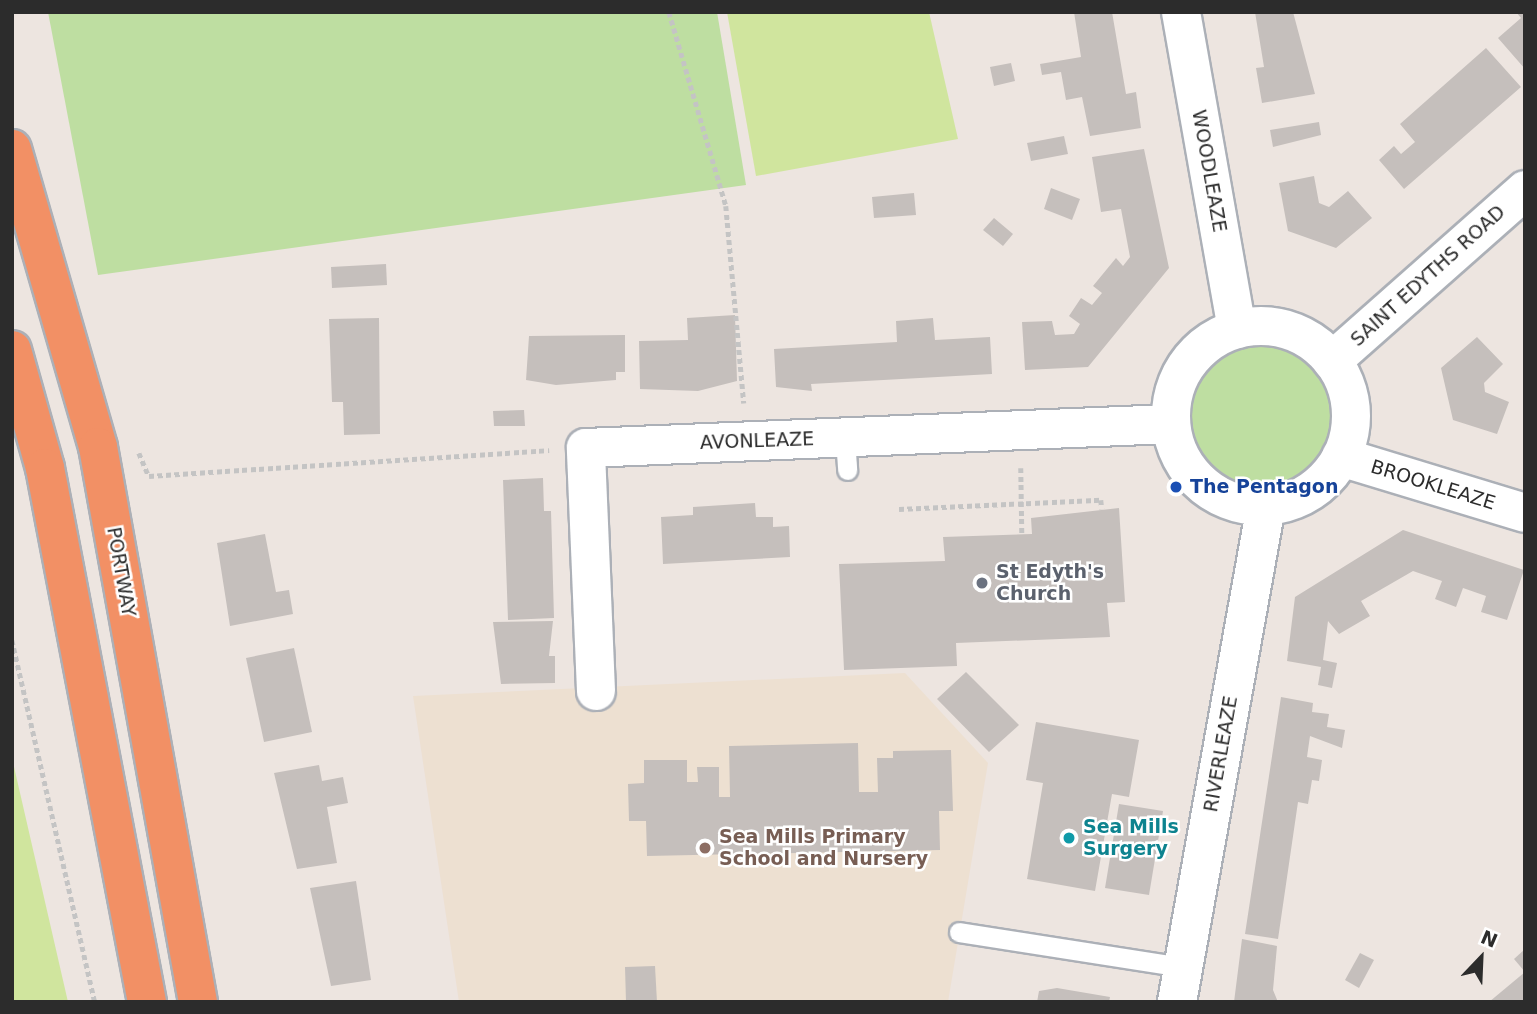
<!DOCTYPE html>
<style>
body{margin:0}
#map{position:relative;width:1537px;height:1014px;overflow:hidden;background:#ede5e0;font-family:"DejaVu Sans",sans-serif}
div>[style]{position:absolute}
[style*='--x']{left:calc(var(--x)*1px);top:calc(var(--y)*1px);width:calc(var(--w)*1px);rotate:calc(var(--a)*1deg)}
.education>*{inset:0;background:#ede0d1}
.green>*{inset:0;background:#bedea1}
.round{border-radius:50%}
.pitch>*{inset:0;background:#d0e59e}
.building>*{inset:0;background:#c5bfbc}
.path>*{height:4.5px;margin-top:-2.25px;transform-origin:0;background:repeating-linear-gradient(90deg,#c4c4c4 0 5px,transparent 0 8.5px)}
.roads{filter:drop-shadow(2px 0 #acb0b7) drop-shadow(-2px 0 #acb0b7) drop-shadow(0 2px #acb0b7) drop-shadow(0 -2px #acb0b7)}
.lane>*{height:19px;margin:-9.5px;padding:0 9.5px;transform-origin:9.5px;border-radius:9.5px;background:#fff}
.street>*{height:38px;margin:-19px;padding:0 19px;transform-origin:19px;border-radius:19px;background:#fff}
.street>.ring{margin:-19px;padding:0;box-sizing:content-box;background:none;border:38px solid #fff;border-radius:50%}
.highway>*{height:38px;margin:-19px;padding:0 19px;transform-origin:19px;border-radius:19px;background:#f29065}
.dots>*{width:19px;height:19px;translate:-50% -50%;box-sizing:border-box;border:4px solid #fff;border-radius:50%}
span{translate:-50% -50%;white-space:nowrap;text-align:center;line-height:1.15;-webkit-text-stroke:5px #fff;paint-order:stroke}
.street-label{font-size:19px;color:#2c2c2c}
.transit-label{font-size:19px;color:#164399;font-weight:700}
.left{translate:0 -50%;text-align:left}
.worship-label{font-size:19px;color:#5b616d;font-weight:700}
.culture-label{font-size:19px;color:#0d838f;font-weight:700}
.education-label{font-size:19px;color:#785e54;font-weight:700}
.frame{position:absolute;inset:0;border:14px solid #2c2c2c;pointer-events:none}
.north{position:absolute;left:1446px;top:923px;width:70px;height:70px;-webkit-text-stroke:5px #fff;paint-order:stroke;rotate:23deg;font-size:19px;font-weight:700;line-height:28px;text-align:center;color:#2c2c2c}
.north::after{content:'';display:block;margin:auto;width:24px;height:32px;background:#2c2c2c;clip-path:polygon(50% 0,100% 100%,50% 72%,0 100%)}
</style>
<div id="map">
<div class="education">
<i style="clip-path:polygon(905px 673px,988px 763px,948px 1002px,459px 1002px,413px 696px)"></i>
</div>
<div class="green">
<i style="clip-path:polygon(48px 12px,717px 12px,746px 185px,98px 275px)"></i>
<i class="round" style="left:1187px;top:343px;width:146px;height:146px"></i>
</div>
<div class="pitch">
<i style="clip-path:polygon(727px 12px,929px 12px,958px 139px,756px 176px)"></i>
<i style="clip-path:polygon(12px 758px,68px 1002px,12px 1002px)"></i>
</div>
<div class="building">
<i style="clip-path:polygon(1074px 12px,1112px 12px,1126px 94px,1136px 92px,1141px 128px,1090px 136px,1082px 97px,1066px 100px,1061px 72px,1042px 75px,1040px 64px,1081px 57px)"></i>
<i style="clip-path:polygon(1255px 12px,1293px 12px,1315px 94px,1262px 103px,1256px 68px,1264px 67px)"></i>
<i style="clip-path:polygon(1516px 12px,1525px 12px,1525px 69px,1498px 38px,1521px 18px)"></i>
<i style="clip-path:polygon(1486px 48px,1521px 87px,1404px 189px,1379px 160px,1394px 146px,1401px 154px,1415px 142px,1400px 124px)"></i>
<i style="clip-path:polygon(1011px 63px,1015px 81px,994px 86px,990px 67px)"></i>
<i style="clip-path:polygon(1319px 122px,1321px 135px,1273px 147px,1270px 130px)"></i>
<i style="clip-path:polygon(1064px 136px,1068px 154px,1031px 161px,1027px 143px)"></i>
<i style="clip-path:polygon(1144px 149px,1169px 268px,1088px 367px,1025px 370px,1022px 322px,1052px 321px,1055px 335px,1074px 334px,1080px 324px,1069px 316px,1081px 298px,1092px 305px,1102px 293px,1093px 286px,1116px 258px,1123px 266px,1130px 257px,1121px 209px,1101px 212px,1092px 157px)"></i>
<i style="clip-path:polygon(1314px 176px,1319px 203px,1329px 207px,1348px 191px,1372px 218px,1336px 248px,1288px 231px,1279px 183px)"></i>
<i style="clip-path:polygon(1051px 188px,1080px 199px,1072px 220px,1044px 209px)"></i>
<i style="clip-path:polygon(914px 193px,916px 215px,874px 218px,872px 197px)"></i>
<i style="clip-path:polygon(994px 218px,1013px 234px,1003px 246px,983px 230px)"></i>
<i style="clip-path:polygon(386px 264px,387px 285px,332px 288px,331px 267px)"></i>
<i style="clip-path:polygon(735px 315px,737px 381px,698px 391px,640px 389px,639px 341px,688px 340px,687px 318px)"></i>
<i style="clip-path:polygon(379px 318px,380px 434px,344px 435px,343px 402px,332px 402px,329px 319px)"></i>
<i style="clip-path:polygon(933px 318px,935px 340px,990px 337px,992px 374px,811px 384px,812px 391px,776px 387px,774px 349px,897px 342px,896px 321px)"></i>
<i style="clip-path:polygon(625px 335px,625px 372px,616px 372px,616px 380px,556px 385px,526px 380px,529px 336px)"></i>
<i style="clip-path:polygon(1477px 337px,1503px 364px,1484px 383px,1485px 392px,1509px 402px,1497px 434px,1453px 420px,1441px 368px)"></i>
<i style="clip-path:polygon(524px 410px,525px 426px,494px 426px,493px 411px)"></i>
<i style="clip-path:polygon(543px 478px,544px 511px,551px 511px,554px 618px,508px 620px,503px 480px)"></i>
<i style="clip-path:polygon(755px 503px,756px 517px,773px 517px,773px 527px,789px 526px,790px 557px,663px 564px,661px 517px,693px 515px,693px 507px)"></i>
<i style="clip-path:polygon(1119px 508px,1125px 602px,1107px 603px,1110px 637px,956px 643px,957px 666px,844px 670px,839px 564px,945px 561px,943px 537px,1032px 534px,1031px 518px)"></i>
<i style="clip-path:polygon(1403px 530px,1524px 570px,1507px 620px,1481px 612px,1486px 596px,1463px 588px,1456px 607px,1435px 599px,1442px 581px,1413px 571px,1361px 601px,1370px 616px,1339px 634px,1328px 621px,1323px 660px,1337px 663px,1332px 688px,1318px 685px,1321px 667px,1287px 661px,1295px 597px)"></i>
<i style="clip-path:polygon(265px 534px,276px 592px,289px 590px,293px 614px,230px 626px,217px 543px)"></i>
<i style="clip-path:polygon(553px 621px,549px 656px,555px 656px,555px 683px,501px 684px,493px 622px)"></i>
<i style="clip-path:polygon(294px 648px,312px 732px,264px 742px,246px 658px)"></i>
<i style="clip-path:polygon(966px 672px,1019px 725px,989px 752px,937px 699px)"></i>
<i style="clip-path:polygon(1281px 697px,1313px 703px,1312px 712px,1329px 714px,1327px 727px,1345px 730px,1342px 748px,1310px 736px,1307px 757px,1322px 760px,1319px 781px,1312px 780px,1308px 804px,1298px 802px,1278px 939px,1245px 934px)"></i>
<i style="clip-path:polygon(1036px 722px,1139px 740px,1129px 797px,1112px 794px,1095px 891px,1027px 879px,1043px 783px,1026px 780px)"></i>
<i style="clip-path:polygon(858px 743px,859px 792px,878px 792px,877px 758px,893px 758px,893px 751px,951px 750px,953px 811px,939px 811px,940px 850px,647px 856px,646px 821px,629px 821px,628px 784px,644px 783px,644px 760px,687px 760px,687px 782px,698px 782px,697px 767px,719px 767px,719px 797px,730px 797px,729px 746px)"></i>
<i style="clip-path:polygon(319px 765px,322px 781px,343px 777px,348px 803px,327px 807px,337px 863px,297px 869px,274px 773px)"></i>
<i style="clip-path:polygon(1119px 804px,1163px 811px,1149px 895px,1105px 888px)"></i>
<i style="clip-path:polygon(356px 881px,371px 980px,331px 986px,310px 888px)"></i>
<i style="clip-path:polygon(1242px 939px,1277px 946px,1273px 990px,1278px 1002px,1234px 1002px)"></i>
<i style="clip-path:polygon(1525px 949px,1525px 972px,1514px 959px)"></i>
<i style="clip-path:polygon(1360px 953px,1374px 960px,1359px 988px,1345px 980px)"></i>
<i style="clip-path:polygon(655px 966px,657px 1002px,626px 1002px,625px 967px)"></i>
<i style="clip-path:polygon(1525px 972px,1525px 1002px,1489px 1002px)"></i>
<i style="clip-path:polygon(1057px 988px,1110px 997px,1109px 1002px,1037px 1002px,1039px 991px)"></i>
</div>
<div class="path">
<i style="--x:669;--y:12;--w:202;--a:73.6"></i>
<i style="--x:726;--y:206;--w:198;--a:84.8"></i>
<i style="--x:139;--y:453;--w:25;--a:67"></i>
<i style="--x:149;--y:476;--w:401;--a:-3.7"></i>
<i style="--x:1021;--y:468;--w:66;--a:89.1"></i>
<i style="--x:899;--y:509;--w:202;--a:-2.6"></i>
<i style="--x:1101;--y:500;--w:9;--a:84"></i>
<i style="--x:12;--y:640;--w:371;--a:77.1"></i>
</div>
<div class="roads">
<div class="lane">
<i style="--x:845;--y:438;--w:32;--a:86"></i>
<i style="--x:959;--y:932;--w:227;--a:8.9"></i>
</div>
<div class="street">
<i style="--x:1181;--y:12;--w:322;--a:80"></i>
<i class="ring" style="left:1171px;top:326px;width:142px;height:142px"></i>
<i style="--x:1332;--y:361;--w:258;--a:-41.5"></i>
<i style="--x:1341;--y:457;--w:192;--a:16.9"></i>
<i style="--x:596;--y:691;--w:243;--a:-92.4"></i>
<i style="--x:586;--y:448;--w:585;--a:-2.35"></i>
<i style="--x:1177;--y:1002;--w:504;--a:-79.83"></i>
</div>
<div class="highway">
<i style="--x:12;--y:149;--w:310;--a:73.9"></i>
<i style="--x:98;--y:447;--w:564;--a:79.79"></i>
<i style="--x:12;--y:350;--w:123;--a:74.4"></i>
<i style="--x:45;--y:468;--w:544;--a:79.19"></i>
</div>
</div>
<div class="dots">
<i style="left:1176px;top:487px;background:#1a4fb4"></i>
<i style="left:982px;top:583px;background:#6b7280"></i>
<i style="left:1069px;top:838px;background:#0f9aa8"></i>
<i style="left:705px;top:848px;background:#8d6e63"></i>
</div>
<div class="street-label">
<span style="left:1209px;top:171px;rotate:80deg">WOODLEAZE</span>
<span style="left:1428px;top:276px;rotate:-42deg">SAINT EDYTHS ROAD</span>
<span style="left:757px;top:441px;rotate:-2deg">AVONLEAZE</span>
<span style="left:1433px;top:485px;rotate:17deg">BROOKLEAZE</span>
<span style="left:121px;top:572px;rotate:80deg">PORTWAY</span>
<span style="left:1221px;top:754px;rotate:-80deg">RIVERLEAZE</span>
</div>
<div class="transit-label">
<span class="left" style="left:1190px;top:487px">The Pentagon</span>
</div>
<div class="worship-label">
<span class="left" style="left:996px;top:583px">St Edyth's<br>Church</span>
</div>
<div class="culture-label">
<span class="left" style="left:1083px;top:838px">Sea Mills<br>Surgery</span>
</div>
<div class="education-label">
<span class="left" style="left:719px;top:848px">Sea Mills Primary<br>School and Nursery</span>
</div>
<div class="frame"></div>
<div class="north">N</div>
</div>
